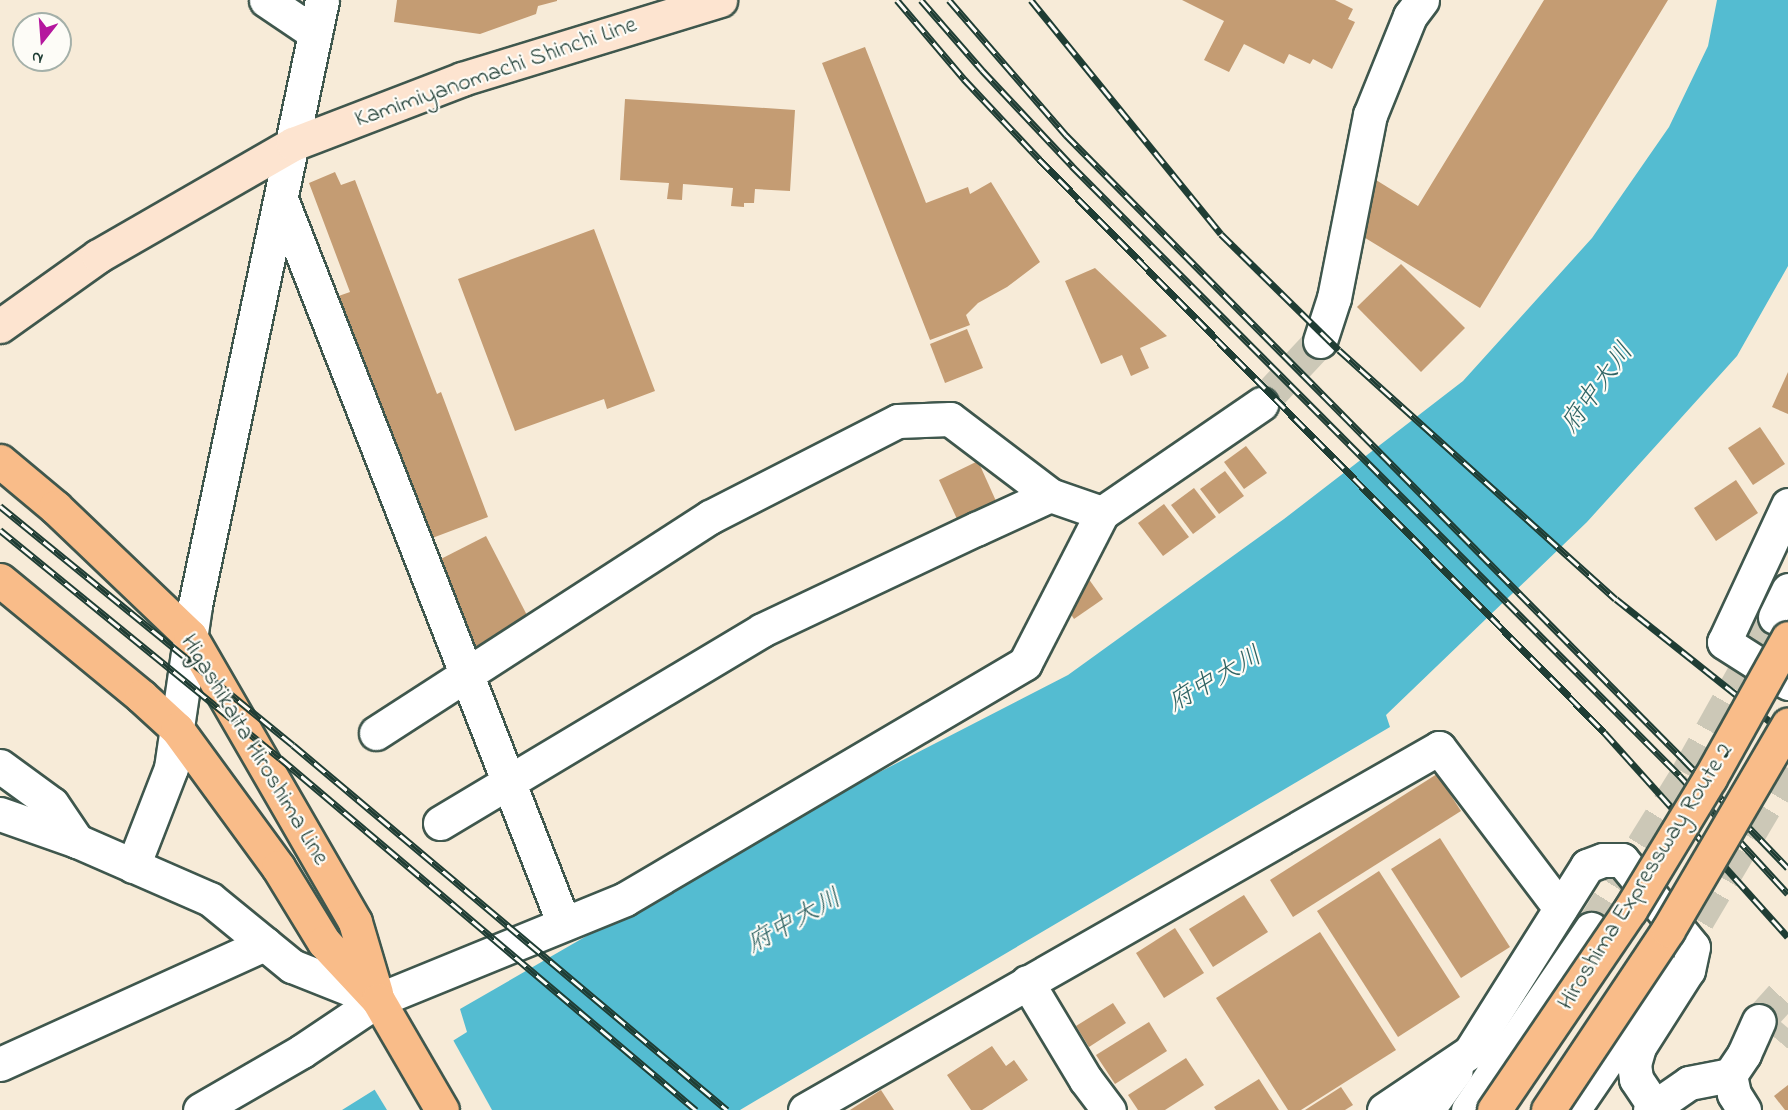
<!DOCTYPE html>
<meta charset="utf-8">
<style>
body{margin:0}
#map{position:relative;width:1788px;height:1110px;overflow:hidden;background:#f7ebd8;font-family:"Indie Flower","Klee One",sans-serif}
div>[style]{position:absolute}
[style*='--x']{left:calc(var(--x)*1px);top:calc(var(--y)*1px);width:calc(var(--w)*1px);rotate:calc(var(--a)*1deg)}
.water>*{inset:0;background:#54bcd1}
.pier>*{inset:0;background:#f7ebd8}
.building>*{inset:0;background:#c49c73}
.minor-tunnel>*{height:33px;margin-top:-16.5px;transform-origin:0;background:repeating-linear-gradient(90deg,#ccc8b7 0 33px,transparent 0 49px)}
.tertiary-tunnel>*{height:33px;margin-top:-16.5px;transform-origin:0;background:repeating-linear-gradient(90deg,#ccc8b7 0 33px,transparent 0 49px)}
.roads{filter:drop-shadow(2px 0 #3f574d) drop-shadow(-2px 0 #3f574d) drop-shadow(0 2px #3f574d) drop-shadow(0 -2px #3f574d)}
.minor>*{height:33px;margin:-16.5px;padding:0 16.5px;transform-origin:16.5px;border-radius:16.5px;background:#fff}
.tertiary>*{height:33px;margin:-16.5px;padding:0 16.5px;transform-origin:16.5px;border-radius:16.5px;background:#fff}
.secondary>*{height:33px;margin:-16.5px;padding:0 16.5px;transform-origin:16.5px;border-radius:16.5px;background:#fde4d0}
.primary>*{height:33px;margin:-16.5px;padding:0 16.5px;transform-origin:16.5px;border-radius:16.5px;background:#f9bc89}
.rail>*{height:7px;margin-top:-3.5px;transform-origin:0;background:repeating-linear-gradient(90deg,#fdfcf7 0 14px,#1f3d34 0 28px);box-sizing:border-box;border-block:2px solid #1f3d34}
.bridges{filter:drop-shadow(2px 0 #3f574d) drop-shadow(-2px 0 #3f574d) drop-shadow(0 2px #3f574d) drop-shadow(0 -2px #3f574d)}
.motorway-bridge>*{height:33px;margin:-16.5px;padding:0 16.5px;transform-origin:16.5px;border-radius:16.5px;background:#f9bc89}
span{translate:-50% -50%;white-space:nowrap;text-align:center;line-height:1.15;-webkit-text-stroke:4.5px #fdfcf7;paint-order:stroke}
.street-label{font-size:24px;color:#1f3d34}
.water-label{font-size:26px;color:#2f6363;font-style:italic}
.north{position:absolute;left:12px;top:12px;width:60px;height:60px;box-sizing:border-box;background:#fdfcf7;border:2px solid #a4b0a9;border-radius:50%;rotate:197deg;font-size:16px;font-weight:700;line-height:24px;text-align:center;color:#1f3d34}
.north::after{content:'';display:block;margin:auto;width:21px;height:27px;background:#b5179e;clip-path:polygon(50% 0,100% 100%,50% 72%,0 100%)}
</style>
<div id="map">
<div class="water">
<i style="clip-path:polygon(1717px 0,1788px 0,1788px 266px,1737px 356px,1587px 522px,1386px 715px,1390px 727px,740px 1110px,342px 1110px,467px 1032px,460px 1009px,800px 813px,1068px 675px,1284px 519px,1463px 381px,1592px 238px,1669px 127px,1708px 46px)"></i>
</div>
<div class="pier">
<i style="clip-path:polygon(452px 1038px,492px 1110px,387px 1110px,373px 1087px)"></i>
</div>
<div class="building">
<i style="clip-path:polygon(397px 0,557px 0,557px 1px,538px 6px,536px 14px,480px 34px,394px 22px)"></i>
<i style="clip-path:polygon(1182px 0,1335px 0,1353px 9px,1348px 19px,1355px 22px,1332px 69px,1313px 59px,1310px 64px,1289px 54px,1284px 64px,1244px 44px,1229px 72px,1204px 60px,1224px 21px)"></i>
<i style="clip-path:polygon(1544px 0,1668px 0,1480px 308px,1362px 236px,1370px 191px,1376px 180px,1418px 206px)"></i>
<i style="clip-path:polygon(865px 47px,926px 203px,968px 187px,970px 194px,991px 182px,1040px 262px,1007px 287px,978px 303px,966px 315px,970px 325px,930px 340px,822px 63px)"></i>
<i style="clip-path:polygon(625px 99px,795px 110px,790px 191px,755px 189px,754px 203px,744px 203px,744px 207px,731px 206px,733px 188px,683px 184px,682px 200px,667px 199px,669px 183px,620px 180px)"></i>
<i style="clip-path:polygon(335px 172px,341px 185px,355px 180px,437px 394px,441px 392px,488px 517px,419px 543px,330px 299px,350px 292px,309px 183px)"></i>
<i style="clip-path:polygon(594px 229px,655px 391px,607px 409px,604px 399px,515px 431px,458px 279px)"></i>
<i style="clip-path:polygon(1401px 264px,1465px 328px,1421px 372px,1357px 307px)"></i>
<i style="clip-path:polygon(1095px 268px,1167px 336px,1140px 348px,1149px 368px,1131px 376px,1122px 355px,1101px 364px,1065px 281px)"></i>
<i style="clip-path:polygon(967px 329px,983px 368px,945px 383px,930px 344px)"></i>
<i style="clip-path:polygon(1788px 372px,1788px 414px,1772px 407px)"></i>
<i style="clip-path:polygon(1760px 427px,1785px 464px,1753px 485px,1728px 448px)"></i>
<i style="clip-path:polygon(1246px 446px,1267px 473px,1244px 489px,1224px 462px)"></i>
<i style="clip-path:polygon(978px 461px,996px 501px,957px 519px,939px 480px)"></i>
<i style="clip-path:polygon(1225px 471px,1244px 496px,1219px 514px,1200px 489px)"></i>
<i style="clip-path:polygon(1736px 480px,1758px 513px,1716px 541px,1694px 508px)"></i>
<i style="clip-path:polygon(1194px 488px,1216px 517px,1193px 534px,1171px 505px)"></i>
<i style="clip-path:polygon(1164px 504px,1189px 537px,1163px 556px,1138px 523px)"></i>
<i style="clip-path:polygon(486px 536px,530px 621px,477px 648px,433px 563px)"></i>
<i style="clip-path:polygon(1088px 578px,1103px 599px,1074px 619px,1065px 605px,1071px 590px)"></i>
<i style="clip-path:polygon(1437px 774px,1461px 811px,1293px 917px,1270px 880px)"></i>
<i style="clip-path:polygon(1440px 838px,1510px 947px,1461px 978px,1391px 869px)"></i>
<i style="clip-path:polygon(1379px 871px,1460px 997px,1398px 1037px,1317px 911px)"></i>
<i style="clip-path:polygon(1244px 895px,1268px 932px,1213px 967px,1189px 929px)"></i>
<i style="clip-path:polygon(1175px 928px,1204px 973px,1164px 998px,1136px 953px)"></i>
<i style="clip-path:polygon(1320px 932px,1396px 1050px,1301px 1110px,1288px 1110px,1216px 998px)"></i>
<i style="clip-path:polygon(1113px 1003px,1126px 1023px,1089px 1047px,1076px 1026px)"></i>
<i style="clip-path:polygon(1149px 1022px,1167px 1051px,1115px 1084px,1096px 1055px)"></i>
<i style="clip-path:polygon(992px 1046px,1006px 1066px,1014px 1060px,1028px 1080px,982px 1110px,971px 1110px,947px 1075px)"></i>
<i style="clip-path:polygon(1186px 1058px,1204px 1085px,1165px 1110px,1138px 1110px,1128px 1095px)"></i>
<i style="clip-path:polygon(1259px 1079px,1279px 1110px,1216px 1110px,1214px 1107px)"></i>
<i style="clip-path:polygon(1788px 1085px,1788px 1110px,1785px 1110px,1774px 1096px)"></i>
<i style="clip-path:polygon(1341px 1087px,1353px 1105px,1345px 1110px,1305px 1110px)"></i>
<i style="clip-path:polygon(881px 1090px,894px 1110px,850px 1110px)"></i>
</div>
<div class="minor-tunnel">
<i style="--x:1261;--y:404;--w:86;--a:-46.9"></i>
<i style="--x:1759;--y:1021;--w:43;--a:-47.8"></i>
<i style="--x:1778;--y:1040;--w:16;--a:-50"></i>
</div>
<div class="tertiary-tunnel">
<i style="--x:1591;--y:929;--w:182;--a:-58.2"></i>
<i style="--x:1687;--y:774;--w:180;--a:-60.7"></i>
<i style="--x:1673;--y:962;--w:226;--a:-59.3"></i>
</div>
<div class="roads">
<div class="minor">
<i style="--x:266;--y:0;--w:59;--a:34"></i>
<i style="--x:281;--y:199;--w:778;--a:68.68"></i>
<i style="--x:1320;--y:341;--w:45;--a:-72"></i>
<i style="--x:1334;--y:298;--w:187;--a:-78.9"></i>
<i style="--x:1370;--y:115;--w:107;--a:-68"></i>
<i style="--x:1410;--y:16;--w:20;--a:-53"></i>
<i style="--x:1788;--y:505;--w:151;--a:115"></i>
<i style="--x:1724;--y:642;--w:76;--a:32.6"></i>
<i style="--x:376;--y:733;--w:398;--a:-32.9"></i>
<i style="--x:710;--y:517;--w:211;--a:-27.1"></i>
<i style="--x:898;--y:421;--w:52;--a:-2.2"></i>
<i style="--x:950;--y:419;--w:126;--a:37.2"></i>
<i style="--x:0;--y:766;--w:64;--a:36.2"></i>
<i style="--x:52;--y:804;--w:45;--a:56"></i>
<i style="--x:0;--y:814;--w:82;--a:19.3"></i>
<i style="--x:77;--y:841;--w:145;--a:23.6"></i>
<i style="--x:210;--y:899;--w:106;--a:39.3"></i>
<i style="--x:292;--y:966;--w:92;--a:21.6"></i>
<i style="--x:378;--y:1000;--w:267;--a:-22.2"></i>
<i style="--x:625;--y:899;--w:464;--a:-30.5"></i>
<i style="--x:1025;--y:663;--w:169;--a:-62.8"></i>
<i style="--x:1102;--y:513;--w:193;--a:-34.4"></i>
<i style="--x:440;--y:823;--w:375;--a:-30.9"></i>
<i style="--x:762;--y:630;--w:237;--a:-25.3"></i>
<i style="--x:976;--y:529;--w:81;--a:-24.7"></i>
<i style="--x:1050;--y:495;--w:55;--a:19.1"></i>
<i style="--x:133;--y:866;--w:105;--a:-68.8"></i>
<i style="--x:171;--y:768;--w:165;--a:-81.6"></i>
<i style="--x:195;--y:605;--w:618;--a:-78.14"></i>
<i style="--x:1027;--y:982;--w:114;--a:59"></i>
<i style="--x:1086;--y:1080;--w:38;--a:53"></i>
<i style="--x:0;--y:1064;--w:291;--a:-24.4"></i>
<i style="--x:805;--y:1110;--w:730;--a:-29.73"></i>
<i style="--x:1439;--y:748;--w:201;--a:52.9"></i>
<i style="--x:1384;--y:1110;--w:104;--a:-34"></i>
<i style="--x:1470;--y:1052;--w:220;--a:-57.8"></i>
<i style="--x:1587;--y:866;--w:17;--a:-21"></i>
<i style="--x:1603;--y:860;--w:19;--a:0"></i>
<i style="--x:1622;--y:860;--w:112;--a:50.8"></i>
<i style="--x:1693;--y:947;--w:24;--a:102"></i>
<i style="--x:1688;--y:970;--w:91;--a:122.5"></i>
<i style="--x:1639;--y:1047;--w:18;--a:106"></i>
<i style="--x:1634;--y:1064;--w:15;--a:82"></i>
<i style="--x:1636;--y:1079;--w:34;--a:56"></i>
<i style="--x:1427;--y:1110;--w:49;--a:-54.1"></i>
<i style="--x:1650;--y:1110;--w:47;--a:-34.7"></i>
<i style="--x:1689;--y:1083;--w:42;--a:-11"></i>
<i style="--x:1730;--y:1075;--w:25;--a:-56"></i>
<i style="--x:1744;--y:1054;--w:36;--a:-66"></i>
</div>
<div class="tertiary">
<i style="--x:1775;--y:617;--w:30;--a:-64"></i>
<i style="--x:1730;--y:1075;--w:19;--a:78"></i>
<i style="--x:1734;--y:1094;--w:19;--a:58"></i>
<i style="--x:200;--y:1110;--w:118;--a:-30"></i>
<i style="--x:302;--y:1051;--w:92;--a:-33.9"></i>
<i style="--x:1468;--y:1110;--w:219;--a:-55.8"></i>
<i style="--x:1573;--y:1110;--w:167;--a:-55.7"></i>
</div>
<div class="secondary">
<i style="--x:0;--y:326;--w:120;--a:-35.5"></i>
<i style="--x:98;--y:256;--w:225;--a:-29.9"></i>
<i style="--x:293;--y:144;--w:181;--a:-21"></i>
<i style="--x:462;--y:79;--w:270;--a:-17"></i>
</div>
<div class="primary">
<i style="--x:0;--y:461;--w:72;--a:39.9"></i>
<i style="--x:55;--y:507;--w:187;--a:43.7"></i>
<i style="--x:190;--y:636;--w:330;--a:60"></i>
<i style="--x:355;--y:922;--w:74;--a:73.5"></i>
<i style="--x:0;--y:580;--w:183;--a:39.4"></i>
<i style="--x:141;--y:696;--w:49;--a:42.5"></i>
<i style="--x:177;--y:729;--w:171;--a:53.8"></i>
<i style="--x:278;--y:867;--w:88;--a:58.5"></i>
<i style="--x:324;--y:942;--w:79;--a:47"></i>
<i style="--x:378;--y:1000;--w:127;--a:59.8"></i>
</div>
</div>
<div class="rail">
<i style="--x:897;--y:0;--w:104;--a:49.7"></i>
<i style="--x:964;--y:79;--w:110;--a:46.8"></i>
<i style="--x:1039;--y:159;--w:805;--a:45.4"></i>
<i style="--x:1604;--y:732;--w:275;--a:48.1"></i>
<i style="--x:921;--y:0;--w:93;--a:48.9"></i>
<i style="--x:982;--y:70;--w:132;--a:46.8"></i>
<i style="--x:1072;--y:166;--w:860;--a:45.09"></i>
<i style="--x:1679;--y:775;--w:161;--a:47.5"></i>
<i style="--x:949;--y:0;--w:179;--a:49.1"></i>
<i style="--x:1066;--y:135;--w:878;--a:45.32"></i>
<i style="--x:1683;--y:759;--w:151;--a:46.1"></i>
<i style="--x:1031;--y:0;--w:301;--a:50.9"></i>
<i style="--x:1221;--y:234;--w:165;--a:44.5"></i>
<i style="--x:1339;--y:350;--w:372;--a:42"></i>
<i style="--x:1616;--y:599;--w:220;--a:38.5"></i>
<i style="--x:0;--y:506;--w:378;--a:39.2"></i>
<i style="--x:293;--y:745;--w:567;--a:40.06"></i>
<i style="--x:0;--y:530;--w:361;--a:39.2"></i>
<i style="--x:280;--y:758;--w:545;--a:40.24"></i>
</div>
<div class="bridges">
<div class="motorway-bridge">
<i style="--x:1494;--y:1110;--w:242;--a:-55.8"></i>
<i style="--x:1630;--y:910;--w:154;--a:-58.8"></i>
<i style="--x:1710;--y:778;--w:160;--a:-60.9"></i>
<i style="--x:1548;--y:1110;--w:216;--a:-56.3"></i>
<i style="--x:1668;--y:930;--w:238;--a:-59.7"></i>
</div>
</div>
<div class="street-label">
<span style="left:496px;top:73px;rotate:-19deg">Kamimiyanomachi Shinchi Line</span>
<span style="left:254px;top:750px;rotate:59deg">Higashikaita Hiroshima Line</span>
<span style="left:1646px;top:877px;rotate:-58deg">Hiroshima Expressway Route 2</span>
</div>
<div class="water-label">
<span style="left:1599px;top:389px;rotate:-54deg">府中大川</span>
<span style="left:1216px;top:681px;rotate:-30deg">府中大川</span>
<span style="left:795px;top:923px;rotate:-29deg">府中大川</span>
</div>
<div class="north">N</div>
</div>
